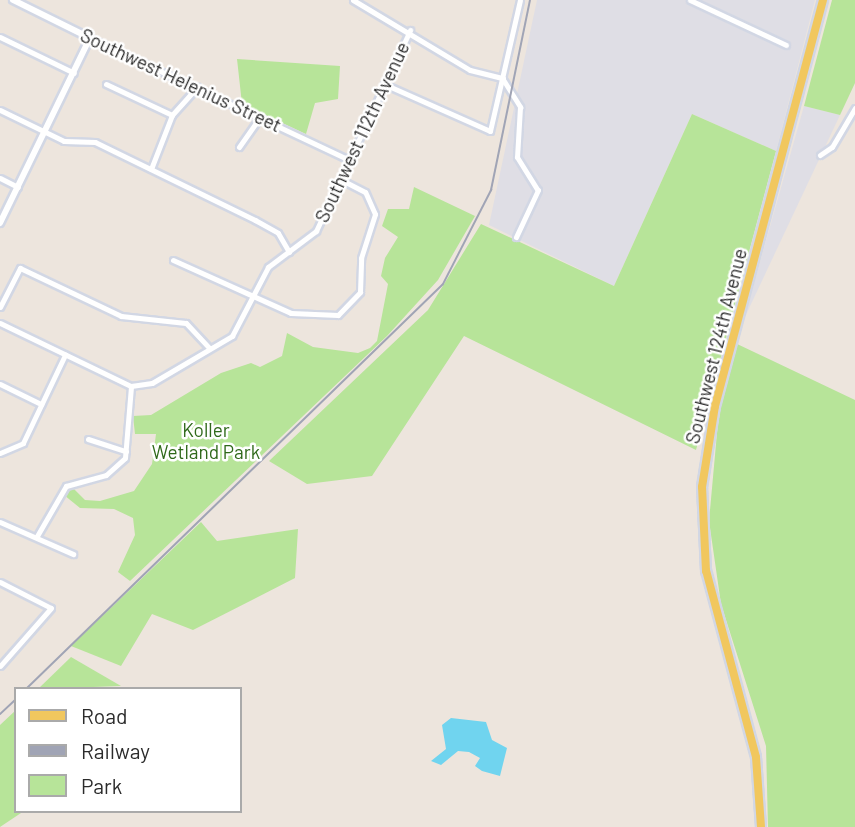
<!DOCTYPE html>
<style>
body{margin:0}
#map{position:relative;width:855px;height:827px;overflow:hidden;background:#ede5dd;font-family:Barlow,sans-serif}
div>[style]{position:absolute}
[style*='--x']{left:calc(var(--x)*1px);top:calc(var(--y)*1px);width:calc(var(--w)*1px);rotate:calc(var(--a)*1deg)}
.industrial>*{inset:0;background:#dfdee5}
.green>*{inset:0;background:#b7e499}
.water>*{inset:0;background:#70d4ef}
.roads{filter:drop-shadow(2px 0 #d2d7e4) drop-shadow(-2px 0 #d2d7e4) drop-shadow(0 2px #d2d7e4) drop-shadow(0 -2px #d2d7e4)}
.minor>*{height:5px;margin:-2.5px;padding:0 2.5px;transform-origin:2.5px;border-radius:2.5px;background:#fff}
.tertiary>*{height:6px;margin:-3px;padding:0 3px;transform-origin:3px;border-radius:3px;background:#fff}
.primary>*{height:8px;margin:-4px;padding:0 4px;transform-origin:4px;border-radius:4px;background:#f1c75e}
.rail>*{height:2px;margin:-1px;padding:0 1px;transform-origin:1px;border-radius:1px;background:#a0a4b5}
span{translate:-50% -50%;white-space:nowrap;text-align:center;line-height:1.15;-webkit-text-stroke:5px #fff;paint-order:stroke}
.street-label{font-size:19px;color:#2b2b2b}
.park-label{font-size:19px;color:#2f691a}
.legend{position:absolute;left:14px;top:687px;width:228px;height:126px;box-sizing:border-box;background:#fff;border:2px solid #aaa;margin:0;padding:9px 12px;list-style:none;font-size:21px;color:#2b2b2b}
.legend li{display:flex;align-items:center;gap:14px;height:35px}
.legend b{width:35px;border:2px solid #aaa}
</style>
<div id="map">
<div class="industrial">
<i style="clip-path:polygon(537px 0,815px 0,776px 151px,692px 114px,614px 286px,489px 225px)"></i>
<i style="clip-path:polygon(804px 106px,840px 115px,744px 319px)"></i>
</div>
<div class="green">
<i style="clip-path:polygon(832px 0,855px 0,855px 83px,840px 115px,804px 106px)"></i>
<i style="clip-path:polygon(237px 59px,340px 66px,338px 99px,315px 103px,306px 134px,242px 104px)"></i>
<i style="clip-path:polygon(692px 114px,776px 151px,696px 450px,464px 336px,372px 476px,307px 484px,269px 461px,428px 310px,481px 224px,614px 286px)"></i>
<i style="clip-path:polygon(414px 187px,475px 216px,438px 280px,387px 336px,130px 581px,118px 572px,135px 535px,133px 518px,114px 509px,80px 508px,64px 495px,73px 488px,85px 500px,100px 501px,134px 491px,152px 464px,156px 434px,135px 434px,133px 416px,151px 415px,221px 373px,251px 363px,260px 367px,282px 356px,287px 333px,313px 347px,358px 353px,370px 348px,377px 341px,388px 284px,381px 276px,385px 258px,398px 237px,382px 226px,388px 209px,409px 209px)"></i>
<i style="clip-path:polygon(735px 343px,855px 400px,855px 827px,768px 827px,766px 746px,721px 604px,709px 521px,719px 411px)"></i>
<i style="clip-path:polygon(201px 522px,217px 541px,298px 529px,295px 578px,193px 630px,152px 614px,121px 666px,71px 646px)"></i>
<i style="clip-path:polygon(71px 657px,121px 686px,38px 689px)"></i>
<i style="clip-path:polygon(16px 710px,16px 811px,24px 811px,0 827px,0 725px)"></i>
</div>
<div class="water">
<i style="clip-path:polygon(451px 718px,486px 722px,492px 740px,507px 748px,500px 776px,482px 771px,475px 766px,480px 758px,469px 752px,458px 751px,441px 765px,431px 761px,446px 749px,442px 725px)"></i>
</div>
<div class="roads">
<div class="minor">
<i style="--x:353;--y:0;--w:136;--a:30.9"></i>
<i style="--x:470;--y:70;--w:34;--a:14"></i>
<i style="--x:690;--y:0;--w:106;--a:25.1"></i>
<i style="--x:0;--y:37;--w:82;--a:25.9"></i>
<i style="--x:90;--y:38;--w:286;--a:25.2"></i>
<i style="--x:504;--y:81;--w:31;--a:58"></i>
<i style="--x:520;--y:107;--w:50;--a:93.4"></i>
<i style="--x:517;--y:157;--w:39;--a:58"></i>
<i style="--x:538;--y:190;--w:52;--a:115.1"></i>
<i style="--x:106;--y:84;--w:73;--a:25.2"></i>
<i style="--x:384;--y:84;--w:116;--a:23.9"></i>
<i style="--x:490;--y:131;--w:134;--a:-77.1"></i>
<i style="--x:0;--y:110;--w:71;--a:25.8"></i>
<i style="--x:64;--y:141;--w:31;--a:2"></i>
<i style="--x:95;--y:142;--w:178;--a:26"></i>
<i style="--x:255;--y:220;--w:26;--a:29"></i>
<i style="--x:278;--y:233;--w:22;--a:60"></i>
<i style="--x:239;--y:147;--w:37;--a:-55"></i>
<i style="--x:820;--y:155;--w:14;--a:-34"></i>
<i style="--x:832;--y:147;--w:45;--a:-59.5"></i>
<i style="--x:151;--y:169;--w:58;--a:-68.7"></i>
<i style="--x:172;--y:115;--w:38;--a:-48"></i>
<i style="--x:0;--y:178;--w:20;--a:27"></i>
<i style="--x:173;--y:260;--w:129;--a:24.2"></i>
<i style="--x:291;--y:313;--w:47;--a:2.4"></i>
<i style="--x:338;--y:315;--w:32;--a:-46"></i>
<i style="--x:360;--y:292;--w:34;--a:-88"></i>
<i style="--x:361;--y:258;--w:46;--a:-72.3"></i>
<i style="--x:375;--y:214;--w:24;--a:-114"></i>
<i style="--x:365;--y:192;--w:28;--a:-153"></i>
<i style="--x:0;--y:307;--w:44;--a:-62.9"></i>
<i style="--x:20;--y:268;--w:112;--a:25.4"></i>
<i style="--x:121;--y:316;--w:65;--a:6.1"></i>
<i style="--x:186;--y:323;--w:34;--a:47"></i>
<i style="--x:0;--y:323;--w:145;--a:25.7"></i>
<i style="--x:131;--y:386;--w:21;--a:-8"></i>
<i style="--x:152;--y:383;--w:93;--a:-30.4"></i>
<i style="--x:232;--y:336;--w:78;--a:-62.4"></i>
<i style="--x:268;--y:267;--w:60;--a:-36.9"></i>
<i style="--x:316;--y:231;--w:222;--a:-64.9"></i>
<i style="--x:0;--y:384;--w:46;--a:26"></i>
<i style="--x:88;--y:439;--w:40;--a:18"></i>
<i style="--x:0;--y:453;--w:25;--a:-23"></i>
<i style="--x:23;--y:443;--w:98;--a:-64.5"></i>
<i style="--x:0;--y:522;--w:80;--a:23.7"></i>
<i style="--x:37;--y:536;--w:58;--a:-59.9"></i>
<i style="--x:66;--y:486;--w:41;--a:-15.4"></i>
<i style="--x:106;--y:475;--w:25;--a:-42"></i>
<i style="--x:125;--y:458;--w:72;--a:-85.2"></i>
<i style="--x:0;--y:582;--w:57;--a:27"></i>
<i style="--x:51;--y:608;--w:77;--a:131.3"></i>
</div>
<div class="tertiary">
<i style="--x:0;--y:223;--w:206;--a:-64.1"></i>
<i style="--x:90;--y:38;--w:86;--a:-153.7"></i>
</div>
<div class="primary">
<i style="--x:761;--y:827;--w:70;--a:-94.1"></i>
<i style="--x:756;--y:757;--w:193;--a:-105"></i>
<i style="--x:706;--y:571;--w:84;--a:-92.7"></i>
<i style="--x:702;--y:487;--w:82;--a:-80.9"></i>
<i style="--x:715;--y:406;--w:420;--a:-75.1"></i>
</div>
</div>
<div class="rail">
<i style="--x:26;--y:689;--w:581;--a:-44.16"></i>
<i style="--x:443;--y:284;--w:106;--a:-62.9"></i>
<i style="--x:491;--y:190;--w:194;--a:-78.4"></i>
<i style="--x:0;--y:714;--w:22;--a:-43"></i>
</div>
<div class="street-label">
<span style="left:181px;top:80px;rotate:25deg">Southwest Helenius Street</span>
<span style="left:362px;top:132px;rotate:-65deg">Southwest 112th Avenue</span>
<span style="left:716px;top:346px;rotate:-76deg">Southwest 124th Avenue</span>
</div>
<div class="park-label">
<span style="left:206px;top:441px">Koller<br>Wetland Park</span>
</div>
<ul class="legend">
<li><b style="height:9px;background:#f1c75e"></b>Road</li>
<li><b style="height:9px;background:#a0a4b5"></b>Railway</li>
<li><b style="height:19px;background:#b7e499"></b>Park</li>
</ul>
</div>
